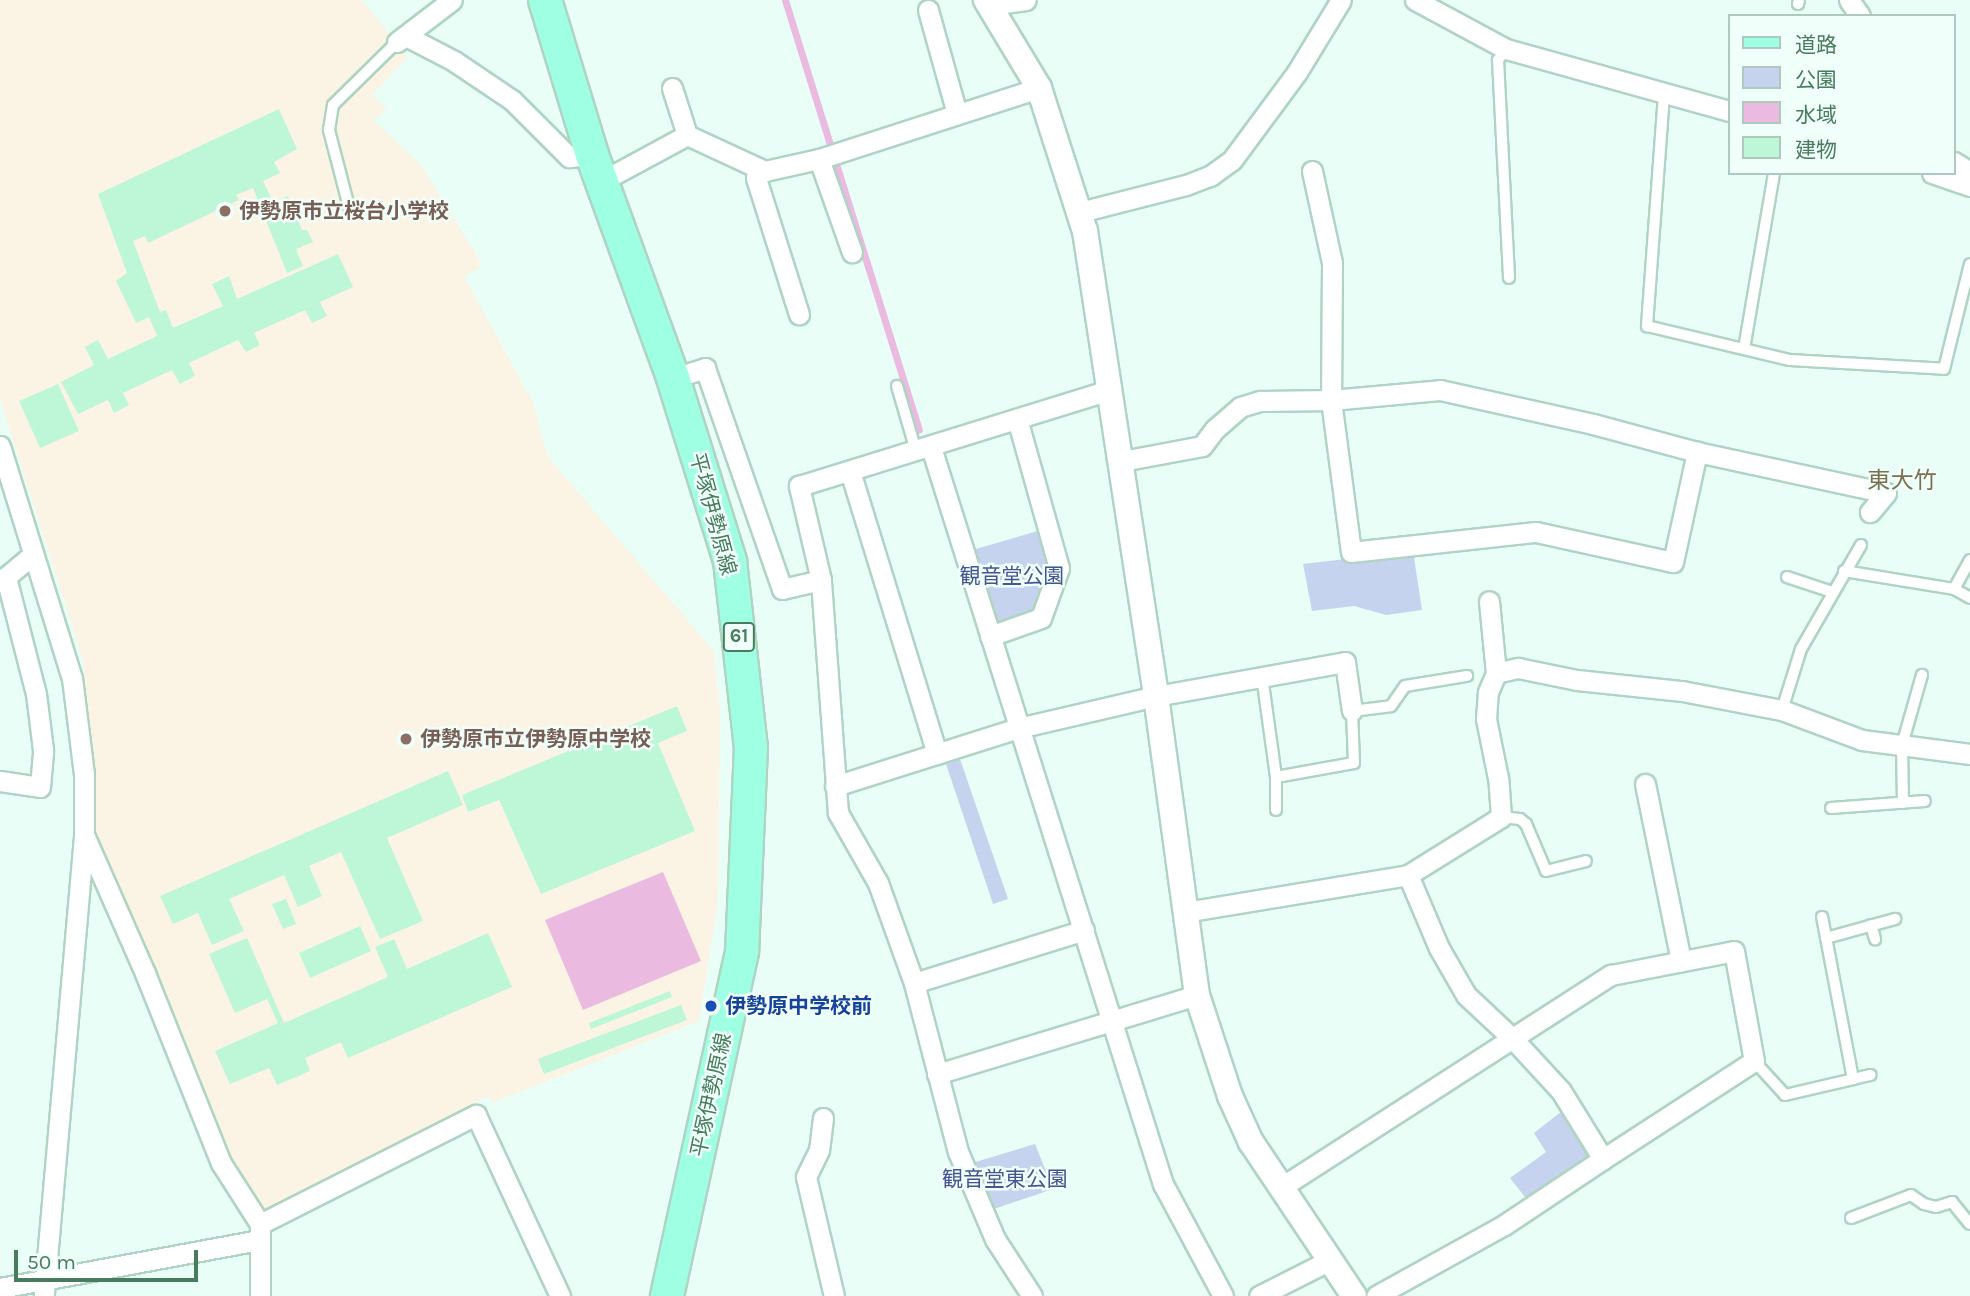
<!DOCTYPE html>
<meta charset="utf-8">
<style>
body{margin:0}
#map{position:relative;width:1970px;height:1296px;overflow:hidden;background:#e9fef7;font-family:Karla,"Noto Sans JP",sans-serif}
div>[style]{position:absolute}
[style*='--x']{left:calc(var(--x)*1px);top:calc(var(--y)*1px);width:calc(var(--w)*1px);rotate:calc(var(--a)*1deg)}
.education>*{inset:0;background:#fbf4e5}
.green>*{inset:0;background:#c5d3ee}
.water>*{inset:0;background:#eabae0}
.stream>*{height:7px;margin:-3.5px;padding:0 3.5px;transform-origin:3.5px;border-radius:3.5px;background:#eabae0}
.building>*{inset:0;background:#bef6d8}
.roads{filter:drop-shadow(2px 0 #afd4c2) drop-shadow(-2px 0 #afd4c2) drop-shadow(0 2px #afd4c2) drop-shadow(0 -2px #afd4c2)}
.service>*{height:10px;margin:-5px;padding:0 5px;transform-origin:5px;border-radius:5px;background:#fff}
.minor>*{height:19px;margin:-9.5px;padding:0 9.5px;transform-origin:9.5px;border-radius:9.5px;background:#fff}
.tertiary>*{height:24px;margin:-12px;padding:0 12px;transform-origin:12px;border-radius:12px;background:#fff}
.primary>*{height:32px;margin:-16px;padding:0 16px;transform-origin:16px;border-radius:16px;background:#9fffe2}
.dots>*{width:19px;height:19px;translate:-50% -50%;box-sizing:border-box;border:4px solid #f1fffa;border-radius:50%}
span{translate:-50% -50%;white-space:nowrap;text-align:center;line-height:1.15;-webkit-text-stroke:5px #f1fffa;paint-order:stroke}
.shield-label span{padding:2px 5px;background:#f1fffa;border:2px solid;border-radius:5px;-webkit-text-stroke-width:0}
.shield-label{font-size:19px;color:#497b5e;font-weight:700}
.education-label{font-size:21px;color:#785e54;font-weight:700}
.left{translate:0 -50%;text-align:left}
.street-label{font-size:21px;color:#497b5e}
.park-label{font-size:21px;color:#45568f}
.transit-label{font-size:21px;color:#164399;font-weight:700}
.neighbourhood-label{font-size:23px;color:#7b7050}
.legend{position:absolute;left:1728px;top:14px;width:228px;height:161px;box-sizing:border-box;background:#f1fffa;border:2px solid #aecabc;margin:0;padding:9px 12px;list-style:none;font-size:21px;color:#497b5e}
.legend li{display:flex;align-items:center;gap:14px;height:35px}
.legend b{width:35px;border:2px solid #aecabc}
.scale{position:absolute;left:14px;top:1250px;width:184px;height:32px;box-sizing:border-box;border:4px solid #497b5e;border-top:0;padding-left:9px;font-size:21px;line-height:24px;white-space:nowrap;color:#497b5e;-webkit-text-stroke:5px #f1fffa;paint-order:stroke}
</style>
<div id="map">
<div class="education">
<i style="clip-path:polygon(0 0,362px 0,408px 57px,372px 95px,387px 110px,373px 120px,420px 164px,479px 259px,480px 268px,464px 276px,533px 403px,548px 457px,714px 651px,720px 709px,718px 903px,699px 1021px,492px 1103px,488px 1096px,279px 1209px,267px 1211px,254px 1203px,233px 1171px,93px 835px,94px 770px,83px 660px,0 399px)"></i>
</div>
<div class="green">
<i style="clip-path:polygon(1041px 530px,1052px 564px,1036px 614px,1000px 624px,991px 621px,969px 551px)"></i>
<i style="clip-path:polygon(1413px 551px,1422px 610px,1386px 615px,1354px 606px,1312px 611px,1303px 564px)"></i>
<i style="clip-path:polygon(960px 759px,1008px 899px,993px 904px,946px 764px)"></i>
<i style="clip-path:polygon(1562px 1111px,1589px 1158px,1528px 1201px,1510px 1178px,1546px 1152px,1534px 1133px)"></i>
<i style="clip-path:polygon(1035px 1144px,1053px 1189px,991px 1210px,972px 1163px)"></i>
</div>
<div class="water">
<i style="clip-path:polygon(663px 872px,701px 961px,583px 1010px,545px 920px)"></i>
</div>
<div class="stream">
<i style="--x:785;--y:0;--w:450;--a:72.7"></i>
</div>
<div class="building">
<i style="clip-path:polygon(279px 109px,297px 149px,274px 162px,280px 173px,263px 181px,273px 202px,288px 196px,302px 230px,307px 230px,313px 242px,296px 249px,303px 266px,287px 273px,253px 188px,236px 195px,239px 200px,148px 243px,145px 236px,133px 241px,160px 312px,166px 310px,173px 328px,223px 306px,212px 284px,229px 276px,237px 299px,338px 254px,353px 287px,320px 302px,327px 316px,312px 323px,305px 310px,254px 333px,260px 345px,246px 352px,238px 340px,189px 363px,195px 376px,180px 384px,172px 370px,123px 393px,129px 405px,114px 413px,108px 400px,78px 414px,61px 382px,94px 365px,85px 347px,98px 340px,108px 359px,157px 336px,149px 317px,136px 323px,116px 281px,127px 273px,98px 194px)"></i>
<i style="clip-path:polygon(58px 384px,79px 431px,40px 448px,19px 401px)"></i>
<i style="clip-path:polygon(677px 706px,687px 731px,658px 743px,695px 831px,541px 894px,499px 800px,468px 812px,462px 795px)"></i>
<i style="clip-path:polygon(448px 771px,463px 805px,387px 838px,423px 921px,380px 939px,341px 852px,309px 866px,322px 896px,298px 907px,284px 875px,229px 899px,244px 931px,212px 945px,198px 913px,173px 924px,160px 896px)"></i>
<i style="clip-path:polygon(286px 899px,296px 924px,283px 929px,272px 904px)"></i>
<i style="clip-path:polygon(360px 926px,371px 951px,310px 978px,299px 953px)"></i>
<i style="clip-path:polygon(488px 933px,512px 987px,348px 1058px,341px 1042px,305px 1058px,310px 1071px,277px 1085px,269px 1068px,230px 1084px,215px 1051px,278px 1023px,267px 999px,235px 1013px,209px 954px,247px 938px,284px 1023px,388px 977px,375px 947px,394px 939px,407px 969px)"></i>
<i style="clip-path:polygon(670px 991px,672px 997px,591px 1029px,589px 1023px)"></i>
<i style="clip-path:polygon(681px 1005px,687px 1020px,544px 1074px,538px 1059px)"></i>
</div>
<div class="roads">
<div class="service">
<i style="--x:1798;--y:4;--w:4;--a:-76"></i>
<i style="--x:1506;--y:49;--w:14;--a:126"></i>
<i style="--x:1498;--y:60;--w:218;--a:87.1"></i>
<i style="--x:1664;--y:94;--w:233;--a:94.2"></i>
<i style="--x:1647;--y:326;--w:147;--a:13.4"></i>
<i style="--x:1790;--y:360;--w:154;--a:3.3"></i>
<i style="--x:1944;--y:369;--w:108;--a:-76.1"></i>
<i style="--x:349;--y:207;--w:80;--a:-104.6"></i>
<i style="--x:329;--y:130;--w:25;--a:-81"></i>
<i style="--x:333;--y:105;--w:90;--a:-44.5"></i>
<i style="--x:1744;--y:349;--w:179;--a:-80.3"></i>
<i style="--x:897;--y:386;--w:68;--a:73.7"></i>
<i style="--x:1844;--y:571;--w:111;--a:9.3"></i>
<i style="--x:1954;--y:589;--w:18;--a:29"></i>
<i style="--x:1787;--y:577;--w:47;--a:18.4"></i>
<i style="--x:1954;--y:589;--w:33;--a:-61"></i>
<i style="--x:1262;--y:676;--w:102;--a:82.1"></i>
<i style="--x:1276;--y:777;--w:79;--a:-10.2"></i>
<i style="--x:1354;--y:763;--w:52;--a:-92.2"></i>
<i style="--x:1352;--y:711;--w:39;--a:-7"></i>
<i style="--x:1391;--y:706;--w:24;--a:-55"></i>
<i style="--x:1405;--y:686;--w:63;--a:-9.2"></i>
<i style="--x:1782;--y:710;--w:64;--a:-72.7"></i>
<i style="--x:1801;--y:649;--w:120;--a:-60"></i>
<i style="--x:1276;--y:777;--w:33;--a:90"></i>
<i style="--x:1903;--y:803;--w:58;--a:-91"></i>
<i style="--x:1902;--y:745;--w:73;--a:-74.1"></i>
<i style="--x:1831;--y:808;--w:94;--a:-4.3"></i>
<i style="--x:1501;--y:817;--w:19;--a:6"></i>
<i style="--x:1520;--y:819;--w:8;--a:40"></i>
<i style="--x:1526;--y:824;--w:51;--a:66.9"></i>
<i style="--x:1546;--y:871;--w:41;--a:-14"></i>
<i style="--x:1871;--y:925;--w:15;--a:74"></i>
<i style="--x:1826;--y:938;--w:72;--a:-15.4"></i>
<i style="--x:1754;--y:1061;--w:46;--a:47.6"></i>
<i style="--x:1785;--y:1095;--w:70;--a:-13.2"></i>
<i style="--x:1853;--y:1079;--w:165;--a:-100.8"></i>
<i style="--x:1853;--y:1079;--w:18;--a:-13"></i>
<i style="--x:1851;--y:1218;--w:64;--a:-21"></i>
<i style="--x:1911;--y:1195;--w:16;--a:35"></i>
<i style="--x:1924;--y:1204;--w:12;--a:14"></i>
<i style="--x:1936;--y:1207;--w:17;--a:-17"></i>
<i style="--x:1952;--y:1202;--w:28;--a:51"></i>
</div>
<div class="minor">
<i style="--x:1415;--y:0;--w:103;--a:28.3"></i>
<i style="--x:1506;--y:49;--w:232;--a:15.5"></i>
<i style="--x:1849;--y:0;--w:19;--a:55"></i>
<i style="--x:990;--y:5;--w:36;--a:-8"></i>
<i style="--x:928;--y:10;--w:108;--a:74.4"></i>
<i style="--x:406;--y:36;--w:54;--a:27.5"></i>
<i style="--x:454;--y:61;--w:70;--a:33.9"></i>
<i style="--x:512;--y:100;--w:81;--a:45"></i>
<i style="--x:569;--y:157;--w:23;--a:-5"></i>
<i style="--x:397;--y:42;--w:69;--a:-37.4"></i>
<i style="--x:672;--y:88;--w:49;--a:72.3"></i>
<i style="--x:819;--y:159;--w:99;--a:70.5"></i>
<i style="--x:1954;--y:162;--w:19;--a:32"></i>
<i style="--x:758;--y:168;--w:10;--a:101"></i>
<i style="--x:756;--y:178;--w:143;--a:72.5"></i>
<i style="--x:1312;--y:171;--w:94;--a:77.7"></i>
<i style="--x:1332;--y:263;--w:137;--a:90.4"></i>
<i style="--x:1331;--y:400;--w:153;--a:82.5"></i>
<i style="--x:1351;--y:552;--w:186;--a:-6.2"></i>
<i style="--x:1536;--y:532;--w:140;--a:12.4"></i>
<i style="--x:1673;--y:562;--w:113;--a:-77.7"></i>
<i style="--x:1932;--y:173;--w:40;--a:18.9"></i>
<i style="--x:602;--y:181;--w:97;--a:-28.4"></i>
<i style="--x:687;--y:135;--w:86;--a:24.8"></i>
<i style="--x:765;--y:171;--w:55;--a:-12.5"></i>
<i style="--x:819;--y:159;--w:231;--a:-17.9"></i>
<i style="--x:1080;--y:212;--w:109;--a:-14.3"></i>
<i style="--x:1186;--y:185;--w:26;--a:-21"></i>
<i style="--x:1210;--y:176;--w:27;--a:-36"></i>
<i style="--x:1232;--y:160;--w:109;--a:-53.5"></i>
<i style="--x:1297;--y:72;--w:84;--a:-58.6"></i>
<i style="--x:673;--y:378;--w:34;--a:-17"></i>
<i style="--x:705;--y:368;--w:234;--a:70.8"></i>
<i style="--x:782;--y:589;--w:40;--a:-13"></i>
<i style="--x:0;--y:446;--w:243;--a:72.8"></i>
<i style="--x:72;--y:678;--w:97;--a:82.9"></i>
<i style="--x:84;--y:774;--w:62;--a:90"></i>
<i style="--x:84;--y:836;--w:462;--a:95"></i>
<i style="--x:931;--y:447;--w:773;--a:72.53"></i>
<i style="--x:1163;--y:1184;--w:127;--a:61.8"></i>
<i style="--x:1122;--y:461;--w:81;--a:-10.6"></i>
<i style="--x:1202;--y:446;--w:21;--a:-53"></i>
<i style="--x:1215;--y:429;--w:33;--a:-41"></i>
<i style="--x:1240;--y:407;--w:21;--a:-17"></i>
<i style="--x:1260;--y:401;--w:71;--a:-0.8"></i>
<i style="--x:1331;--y:400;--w:109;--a:-5.2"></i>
<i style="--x:1440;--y:390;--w:157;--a:12.5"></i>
<i style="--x:1593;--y:424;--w:108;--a:15.1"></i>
<i style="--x:1697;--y:452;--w:193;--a:12.2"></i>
<i style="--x:1886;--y:493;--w:25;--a:130"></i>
<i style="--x:850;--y:471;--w:296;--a:72.9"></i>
<i style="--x:990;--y:636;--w:54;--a:-19.4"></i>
<i style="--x:1041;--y:618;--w:53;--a:-70.2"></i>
<i style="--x:1059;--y:568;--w:155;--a:-105.7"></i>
<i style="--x:1496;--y:673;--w:23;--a:-13"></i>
<i style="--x:1518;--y:668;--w:60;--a:11.5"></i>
<i style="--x:1577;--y:680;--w:106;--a:6"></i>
<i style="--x:1682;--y:691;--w:102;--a:10.8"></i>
<i style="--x:1782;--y:710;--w:85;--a:20.6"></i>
<i style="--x:1862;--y:740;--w:109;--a:7.4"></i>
<i style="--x:0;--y:781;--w:40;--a:8.5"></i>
<i style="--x:40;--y:787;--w:37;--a:-85"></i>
<i style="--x:43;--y:750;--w:56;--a:-97.1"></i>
<i style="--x:36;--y:694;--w:121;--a:-104.4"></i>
<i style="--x:6;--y:577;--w:35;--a:-40"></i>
<i style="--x:1645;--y:784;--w:181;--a:78.5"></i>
<i style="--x:835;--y:786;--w:192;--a:-17.6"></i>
<i style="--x:1018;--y:728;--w:142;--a:-13.1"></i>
<i style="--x:1156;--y:696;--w:192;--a:-10.2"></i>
<i style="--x:1345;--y:662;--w:49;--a:81.9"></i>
<i style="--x:85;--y:837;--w:149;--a:66.2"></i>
<i style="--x:145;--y:973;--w:205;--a:68.2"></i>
<i style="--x:221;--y:1163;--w:72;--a:57.4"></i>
<i style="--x:260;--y:1224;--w:72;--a:90"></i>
<i style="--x:1408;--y:875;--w:110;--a:-31.9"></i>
<i style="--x:1501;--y:817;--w:39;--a:-94"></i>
<i style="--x:1498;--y:778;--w:60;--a:-101.5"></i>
<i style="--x:1486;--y:719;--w:27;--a:-86"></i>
<i style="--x:1488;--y:692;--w:21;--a:-67"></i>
<i style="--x:1496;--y:673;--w:72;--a:-95.6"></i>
<i style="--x:1185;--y:912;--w:226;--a:-9.4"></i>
<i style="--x:1408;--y:875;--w:79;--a:67"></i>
<i style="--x:1439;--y:948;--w:54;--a:60.1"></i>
<i style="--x:1466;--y:995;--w:66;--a:43.2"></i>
<i style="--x:1514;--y:1040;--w:69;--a:47.3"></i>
<i style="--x:1561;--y:1091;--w:80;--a:58.3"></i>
<i style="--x:1603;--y:1159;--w:119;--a:146.3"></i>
<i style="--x:1504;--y:1225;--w:146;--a:151"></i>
<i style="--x:914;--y:983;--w:178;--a:-17.3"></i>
<i style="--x:937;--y:1074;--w:272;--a:-16.9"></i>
<i style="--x:823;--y:1118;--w:32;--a:97"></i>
<i style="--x:819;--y:1150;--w:30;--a:116"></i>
<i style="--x:806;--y:1177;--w:122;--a:76.8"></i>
<i style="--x:1280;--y:1188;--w:394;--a:-32.8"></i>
<i style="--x:1611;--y:975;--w:125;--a:-11"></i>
<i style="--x:1734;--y:951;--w:112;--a:79.7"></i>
<i style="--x:1754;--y:1061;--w:180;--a:147"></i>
<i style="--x:260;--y:1224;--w:242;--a:-26.8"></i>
<i style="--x:476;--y:1115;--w:200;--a:65.1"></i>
<i style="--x:0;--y:1288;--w:264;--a:-10.5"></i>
<i style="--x:1032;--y:1296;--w:68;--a:-123"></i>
<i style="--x:995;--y:1239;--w:95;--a:-113"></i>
<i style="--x:958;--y:1152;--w:175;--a:-104.6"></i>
<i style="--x:914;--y:983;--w:106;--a:-109.8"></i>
<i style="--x:878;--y:883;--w:81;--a:-119.7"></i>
<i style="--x:838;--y:813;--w:234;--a:-94.2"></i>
<i style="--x:821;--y:580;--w:97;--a:-103.2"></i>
<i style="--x:799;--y:486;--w:325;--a:-17.2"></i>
<i style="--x:1259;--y:1296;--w:77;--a:-26.9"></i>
</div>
<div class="tertiary">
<i style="--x:986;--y:0;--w:103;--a:58.9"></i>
<i style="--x:1039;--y:88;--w:150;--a:72.2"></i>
<i style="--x:1085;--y:231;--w:470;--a:81.3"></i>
<i style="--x:1156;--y:696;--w:302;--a:82.2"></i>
<i style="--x:1197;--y:995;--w:106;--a:71.9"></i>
<i style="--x:1230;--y:1096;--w:51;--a:65.5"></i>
<i style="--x:1251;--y:1142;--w:185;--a:56.2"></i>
</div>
<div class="primary">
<i style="--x:545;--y:0;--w:162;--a:73.1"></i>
<i style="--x:592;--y:155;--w:237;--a:70"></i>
<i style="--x:673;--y:378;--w:192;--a:72.7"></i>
<i style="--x:730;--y:561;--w:187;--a:83.6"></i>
<i style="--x:751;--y:747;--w:205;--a:92.5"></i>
<i style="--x:742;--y:952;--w:352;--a:102.3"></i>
</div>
</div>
<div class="dots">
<i style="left:225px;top:211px;background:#8d6e63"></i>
<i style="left:406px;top:739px;background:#8d6e63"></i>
<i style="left:711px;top:1006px;background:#1a4fb4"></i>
</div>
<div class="shield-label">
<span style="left:739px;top:637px">61</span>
</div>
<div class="education-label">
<span class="left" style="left:239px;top:211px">伊勢原市立桜台小学校</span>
<span class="left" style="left:420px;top:739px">伊勢原市立伊勢原中学校</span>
</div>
<div class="street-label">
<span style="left:713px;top:514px;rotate:75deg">平塚伊勢原線</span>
<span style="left:711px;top:1095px;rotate:-78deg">平塚伊勢原線</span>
</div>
<div class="park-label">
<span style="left:1012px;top:576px">観音堂公園</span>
<span style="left:1005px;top:1179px">観音堂東公園</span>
</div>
<div class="transit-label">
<span class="left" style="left:725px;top:1006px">伊勢原中学校前</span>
</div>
<div class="neighbourhood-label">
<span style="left:1902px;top:481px">東大竹</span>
</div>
<ul class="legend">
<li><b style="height:9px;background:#9fffe2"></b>道路</li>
<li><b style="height:19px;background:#c5d3ee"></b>公園</li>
<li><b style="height:19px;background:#eabae0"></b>水域</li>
<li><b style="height:19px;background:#bef6d8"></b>建物</li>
</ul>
<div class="scale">50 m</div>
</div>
